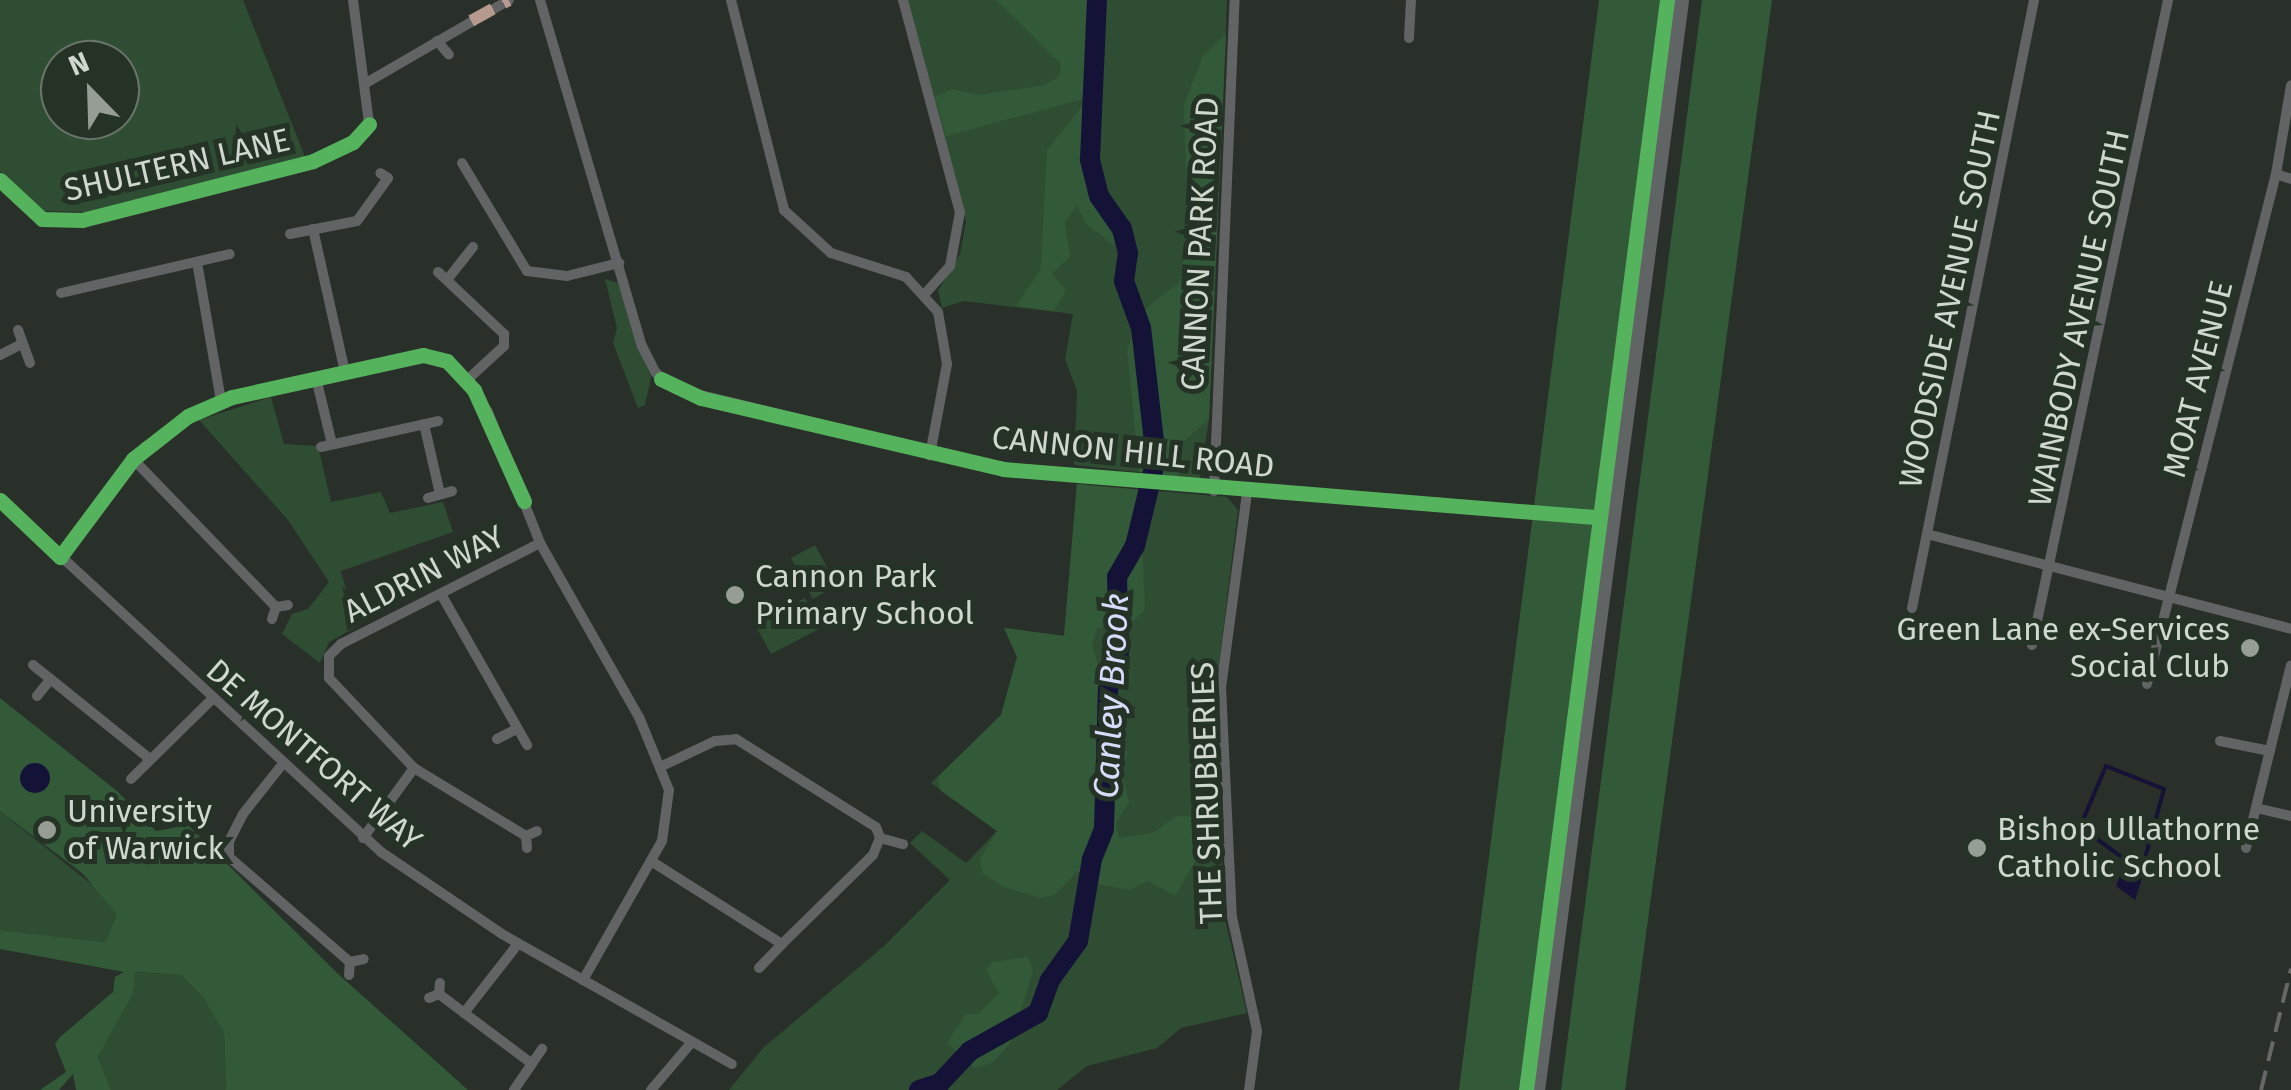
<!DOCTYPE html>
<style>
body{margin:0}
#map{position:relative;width:2291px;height:1090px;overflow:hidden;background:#283029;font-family:"Fira Sans",sans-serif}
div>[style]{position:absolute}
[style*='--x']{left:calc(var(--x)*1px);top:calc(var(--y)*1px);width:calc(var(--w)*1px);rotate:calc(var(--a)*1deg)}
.green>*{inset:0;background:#2f4d33}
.forest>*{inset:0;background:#325a39}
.water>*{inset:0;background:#151238}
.round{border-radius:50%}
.stream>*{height:4px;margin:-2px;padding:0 2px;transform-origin:2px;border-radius:2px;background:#151238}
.river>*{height:20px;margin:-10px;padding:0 10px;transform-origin:10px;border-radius:10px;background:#151238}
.street>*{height:10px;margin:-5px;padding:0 5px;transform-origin:5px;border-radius:5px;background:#626364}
.primary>*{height:15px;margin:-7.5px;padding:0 7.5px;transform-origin:7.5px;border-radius:7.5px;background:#606464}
.rail>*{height:4px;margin-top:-2px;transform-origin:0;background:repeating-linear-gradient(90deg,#666867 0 20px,transparent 0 30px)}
.quiet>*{height:12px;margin-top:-6px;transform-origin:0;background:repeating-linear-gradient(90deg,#b69a8f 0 25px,transparent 0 37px)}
.cycleway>*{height:15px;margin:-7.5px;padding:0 7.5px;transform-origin:7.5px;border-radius:7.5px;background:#56b35d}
.dots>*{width:28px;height:28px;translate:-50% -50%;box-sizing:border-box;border:5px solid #253327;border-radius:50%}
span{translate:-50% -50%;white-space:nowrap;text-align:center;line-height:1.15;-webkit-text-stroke:10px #253327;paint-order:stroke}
.street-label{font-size:32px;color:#cfd7cf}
.poi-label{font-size:32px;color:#cfd7cf}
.left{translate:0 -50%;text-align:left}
.right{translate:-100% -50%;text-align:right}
.water-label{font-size:35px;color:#d9dbfb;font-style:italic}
.north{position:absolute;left:40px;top:40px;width:100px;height:100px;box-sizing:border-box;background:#253327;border:2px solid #69756a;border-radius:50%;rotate:337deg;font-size:28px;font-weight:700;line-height:40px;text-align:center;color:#cfd7cf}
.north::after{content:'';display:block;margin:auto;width:35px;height:45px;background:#959d95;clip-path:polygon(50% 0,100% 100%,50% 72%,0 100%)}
</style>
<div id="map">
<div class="green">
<i style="clip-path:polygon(evenodd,0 0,243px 0,305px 157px,86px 212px,42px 211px,0 171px,0 0,60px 60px,120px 60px,120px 120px,60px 120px,60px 60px)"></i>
<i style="clip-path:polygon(908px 0,1227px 0,1209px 419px,1200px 479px,1074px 465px,1077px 391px,1065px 359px,1073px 314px,964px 301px,942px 308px,938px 291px,960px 254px,966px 221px)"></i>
<i style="clip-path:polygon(605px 279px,618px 283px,651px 378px,645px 405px,638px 408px,613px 343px,617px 328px)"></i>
<i style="clip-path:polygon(271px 397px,284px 444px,318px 446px,331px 502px,381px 492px,390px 513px,443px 502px,453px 532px,341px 571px,356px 627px,329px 642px,320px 663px,282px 634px,292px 614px,308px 609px,329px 582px,288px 520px,199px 420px)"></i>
<i style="clip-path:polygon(1077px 484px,1227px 497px,1238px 510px,1216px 688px,1224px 915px,1247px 1013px,1181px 1028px,1157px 1048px,1087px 1066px,1057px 1090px,729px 1090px,763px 1048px,883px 947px,950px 880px,910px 843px,922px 831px,966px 863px,997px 831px,931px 783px,1001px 715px,1017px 657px,1004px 628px,1064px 636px)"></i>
<i style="clip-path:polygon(815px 545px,837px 585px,813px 599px,791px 558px)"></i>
<i style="clip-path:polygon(805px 598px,821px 628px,771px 654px,755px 625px)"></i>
<i style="clip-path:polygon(0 811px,111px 900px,117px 914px,105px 942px,0 930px)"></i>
<i style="clip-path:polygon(134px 972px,181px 975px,203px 997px,224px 1033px,226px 1090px,111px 1090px,98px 1057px,133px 994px)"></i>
</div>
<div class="forest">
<i style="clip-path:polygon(996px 0,1088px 0,1087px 98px,946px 136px,935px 97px,952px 89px,979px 95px,1045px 85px,1059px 76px,1061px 64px)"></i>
<i style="clip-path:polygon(1599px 0,1662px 0,1602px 498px,1522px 1090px,1459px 1090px)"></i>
<i style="clip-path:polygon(1702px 0,1772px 0,1625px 1090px,1561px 1090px)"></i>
<i style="clip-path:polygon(1226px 34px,1209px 419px,1183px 442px,1178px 477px,1139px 472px,1127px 349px,1144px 310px,1181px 281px,1188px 227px,1184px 105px,1203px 56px)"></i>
<i style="clip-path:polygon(1085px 103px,1084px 169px,1116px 234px,1115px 246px,1086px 224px,1077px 205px,1065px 222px,1070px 257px,1052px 274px,1066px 290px,1054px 311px,1016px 306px,1041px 269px,1047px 150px)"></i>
<i style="clip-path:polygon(1077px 484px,1140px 490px,1145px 609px,1131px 623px,1097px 628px,1092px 645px,1127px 752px,1123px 777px,1129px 802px,1116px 823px,1119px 838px,1153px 833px,1177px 816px,1221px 818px,1222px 848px,1197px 858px,1175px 896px,1148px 881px,1129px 890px,1097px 884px,1094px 870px,1077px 872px,1054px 895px,1041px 898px,1004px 887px,983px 874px,980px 859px,997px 831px,940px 790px,938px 777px,1001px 715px,1017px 657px,1004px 628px,1064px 636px)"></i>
<i style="clip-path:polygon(0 698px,117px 791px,156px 831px,188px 825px,337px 973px,468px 1090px,226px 1090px,224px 1033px,203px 997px,181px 975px,135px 972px,133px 994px,98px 1057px,111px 1090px,76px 1090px,73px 1074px,59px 1090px,40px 1090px,66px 1072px,55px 1044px,59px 1038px,113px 992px,115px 977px,124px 972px,0 949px,0 930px,105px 942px,117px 914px,82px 873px,0 811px)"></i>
<i style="clip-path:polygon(1028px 957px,1033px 971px,1011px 1042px,993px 1062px,975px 1068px,947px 1043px,966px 1014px,978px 1014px,999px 993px,986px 970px,993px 962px)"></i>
</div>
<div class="water">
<i class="round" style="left:20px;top:763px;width:30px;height:30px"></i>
<i style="clip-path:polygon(2126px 860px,2147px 863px,2135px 900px,2116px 886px)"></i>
</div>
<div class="stream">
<i style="--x:2126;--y:860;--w:57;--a:-144.3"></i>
<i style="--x:2080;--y:827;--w:66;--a:-66.9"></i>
<i style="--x:2106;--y:766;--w:62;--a:21.6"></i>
<i style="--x:2164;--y:789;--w:76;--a:105.3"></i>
</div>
<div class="river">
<i style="--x:919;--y:1090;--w:22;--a:-18"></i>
<i style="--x:940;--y:1083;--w:44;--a:-46.8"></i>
<i style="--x:970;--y:1051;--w:78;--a:-29.2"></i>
<i style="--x:1038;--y:1013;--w:35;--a:-70"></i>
<i style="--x:1050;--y:980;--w:48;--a:-54.3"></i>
<i style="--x:1078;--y:941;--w:83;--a:-80.3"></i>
<i style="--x:1092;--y:859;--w:32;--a:-68"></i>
<i style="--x:1104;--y:829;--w:139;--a:-88.4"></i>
<i style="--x:1108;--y:690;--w:40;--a:-74"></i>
<i style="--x:1119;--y:652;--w:75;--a:-91.5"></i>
<i style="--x:1117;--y:577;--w:36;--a:-60"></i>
<i style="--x:1135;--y:546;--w:89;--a:-76.4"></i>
<i style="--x:1156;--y:459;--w:132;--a:-96.5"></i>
<i style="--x:1141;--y:328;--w:50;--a:-109.9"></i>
<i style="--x:1124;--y:281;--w:28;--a:-82"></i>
<i style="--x:1128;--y:253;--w:25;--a:-104"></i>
<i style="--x:1122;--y:229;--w:40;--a:-124.9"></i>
<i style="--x:1099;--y:196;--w:38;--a:-104"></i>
<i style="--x:1090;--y:159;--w:159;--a:-87.5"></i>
</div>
<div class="street">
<i style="--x:353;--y:0;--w:125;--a:82.6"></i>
<i style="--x:540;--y:0;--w:361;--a:73.6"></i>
<i style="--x:642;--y:346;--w:30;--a:63"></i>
<i style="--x:656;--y:373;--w:26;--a:39"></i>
<i style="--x:676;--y:389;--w:337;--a:13.7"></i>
<i style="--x:1003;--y:469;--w:611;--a:4.69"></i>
<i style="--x:731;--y:0;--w:217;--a:75.8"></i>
<i style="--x:784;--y:210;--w:64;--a:42.5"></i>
<i style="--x:831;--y:253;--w:79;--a:17.7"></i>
<i style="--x:906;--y:277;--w:47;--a:47.6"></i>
<i style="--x:938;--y:312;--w:53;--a:80.2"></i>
<i style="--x:947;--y:364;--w:93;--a:100.6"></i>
<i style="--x:903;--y:0;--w:220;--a:75"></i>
<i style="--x:960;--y:212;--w:55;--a:100.5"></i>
<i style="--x:950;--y:266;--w:36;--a:132"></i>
<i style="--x:1409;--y:38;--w:38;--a:-87"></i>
<i style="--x:437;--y:41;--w:18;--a:49"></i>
<i style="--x:366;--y:83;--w:165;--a:-30.1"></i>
<i style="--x:462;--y:163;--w:126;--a:59"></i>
<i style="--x:527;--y:271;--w:40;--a:7.1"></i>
<i style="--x:567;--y:276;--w:54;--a:-14"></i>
<i style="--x:2276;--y:174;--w:16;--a:18"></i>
<i style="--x:313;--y:229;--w:147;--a:77.4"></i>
<i style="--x:290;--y:234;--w:68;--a:-11"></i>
<i style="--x:357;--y:221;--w:53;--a:-54.2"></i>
<i style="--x:388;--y:178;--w:9;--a:-148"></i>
<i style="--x:197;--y:262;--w:141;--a:80.2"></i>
<i style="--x:438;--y:272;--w:91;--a:43.2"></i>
<i style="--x:504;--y:334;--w:12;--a:90"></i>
<i style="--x:504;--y:346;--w:50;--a:137.4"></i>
<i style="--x:447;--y:280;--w:42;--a:-51.8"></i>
<i style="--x:61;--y:293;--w:173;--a:-13"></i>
<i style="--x:18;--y:330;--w:35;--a:70"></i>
<i style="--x:0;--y:355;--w:22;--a:-27"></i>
<i style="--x:316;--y:378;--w:68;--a:76.4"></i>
<i style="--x:424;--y:424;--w:72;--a:77.1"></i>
<i style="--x:321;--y:447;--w:120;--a:-12.5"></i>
<i style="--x:133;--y:459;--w:206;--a:46"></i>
<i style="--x:1214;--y:491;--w:491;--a:-87.6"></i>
<i style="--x:1247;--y:493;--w:196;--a:97.6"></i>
<i style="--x:1221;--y:687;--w:230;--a:87.3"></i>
<i style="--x:1232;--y:917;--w:117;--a:77.6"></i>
<i style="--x:1257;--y:1031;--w:60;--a:97.7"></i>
<i style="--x:428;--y:498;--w:25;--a:-16"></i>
<i style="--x:0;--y:500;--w:519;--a:42.73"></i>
<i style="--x:381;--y:852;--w:146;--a:34.1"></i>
<i style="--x:502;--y:934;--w:264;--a:29.5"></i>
<i style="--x:1927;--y:534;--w:376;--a:14.6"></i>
<i style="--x:60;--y:557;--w:139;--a:-52.3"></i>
<i style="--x:145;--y:447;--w:78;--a:-32.5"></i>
<i style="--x:211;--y:405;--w:218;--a:-13.3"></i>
<i style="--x:423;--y:355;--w:36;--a:21"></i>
<i style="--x:457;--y:368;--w:54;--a:54.8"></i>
<i style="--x:488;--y:412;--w:141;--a:68.3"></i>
<i style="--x:540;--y:543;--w:200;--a:60.4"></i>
<i style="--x:639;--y:717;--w:79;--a:67.7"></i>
<i style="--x:669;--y:790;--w:51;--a:97.8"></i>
<i style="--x:662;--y:841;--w:160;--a:119.6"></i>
<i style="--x:441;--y:594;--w:174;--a:60.3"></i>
<i style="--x:1912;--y:608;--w:620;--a:-78.65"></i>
<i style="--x:272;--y:619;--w:13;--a:-72"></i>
<i style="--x:276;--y:607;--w:12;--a:-9"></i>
<i style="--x:2032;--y:645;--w:659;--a:-78.09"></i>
<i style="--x:33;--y:665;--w:150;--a:38.8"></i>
<i style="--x:2147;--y:684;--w:526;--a:-75.81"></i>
<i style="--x:2276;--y:174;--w:90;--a:-80.4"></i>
<i style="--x:37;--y:696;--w:21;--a:-51"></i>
<i style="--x:497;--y:739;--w:22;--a:-27"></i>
<i style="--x:2220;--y:741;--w:51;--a:11.3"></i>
<i style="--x:281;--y:766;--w:61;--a:128.4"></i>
<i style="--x:243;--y:814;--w:31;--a:117"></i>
<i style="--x:229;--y:842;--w:15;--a:90"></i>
<i style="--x:229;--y:857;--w:160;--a:41"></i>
<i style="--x:662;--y:766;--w:59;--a:-25.3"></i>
<i style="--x:715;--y:741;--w:21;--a:-5"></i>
<i style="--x:736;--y:739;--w:165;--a:32.2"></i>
<i style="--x:876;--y:827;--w:12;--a:70"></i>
<i style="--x:880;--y:838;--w:24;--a:15"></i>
<i style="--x:414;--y:768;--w:131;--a:31.3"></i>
<i style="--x:131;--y:779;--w:112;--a:-44.6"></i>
<i style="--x:2256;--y:808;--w:36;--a:13"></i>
<i style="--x:363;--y:838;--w:87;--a:-53.9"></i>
<i style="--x:414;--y:768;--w:124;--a:-133.4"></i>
<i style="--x:329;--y:678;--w:22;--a:-90"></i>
<i style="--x:329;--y:656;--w:17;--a:-45"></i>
<i style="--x:341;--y:644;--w:223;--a:-26.9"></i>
<i style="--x:527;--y:848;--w:12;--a:-95"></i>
<i style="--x:526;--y:836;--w:12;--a:-24"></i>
<i style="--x:2246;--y:848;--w:188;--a:-76.2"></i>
<i style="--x:651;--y:861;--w:155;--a:32.4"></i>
<i style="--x:782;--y:944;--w:127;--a:-44.4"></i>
<i style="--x:873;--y:855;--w:18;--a:-68"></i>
<i style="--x:759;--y:968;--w:33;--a:-46"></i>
<i style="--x:349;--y:975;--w:13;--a:-86"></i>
<i style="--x:350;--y:962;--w:14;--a:-12"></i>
<i style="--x:439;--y:994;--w:115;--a:36.9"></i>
<i style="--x:429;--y:998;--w:11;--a:-22"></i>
<i style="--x:439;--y:994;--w:11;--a:-85"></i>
<i style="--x:464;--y:1013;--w:88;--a:-52"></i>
<i style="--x:514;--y:1090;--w:50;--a:-55.7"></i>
<i style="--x:651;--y:1090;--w:63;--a:-49.5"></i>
</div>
<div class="primary">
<i style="--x:1537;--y:1090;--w:1099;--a:-82.47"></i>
</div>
<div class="rail">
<i style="--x:2261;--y:1090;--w:125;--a:-76.1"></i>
</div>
<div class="quiet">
<i style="--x:471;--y:21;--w:43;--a:-28.9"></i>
</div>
<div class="cycleway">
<i style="--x:0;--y:180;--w:57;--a:42.9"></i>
<i style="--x:42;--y:219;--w:40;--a:1.4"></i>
<i style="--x:82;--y:220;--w:238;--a:-14.3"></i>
<i style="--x:313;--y:161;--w:44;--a:-25.4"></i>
<i style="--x:353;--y:142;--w:24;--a:-48"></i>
<i style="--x:661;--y:379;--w:44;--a:25.4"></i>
<i style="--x:701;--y:398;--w:310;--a:13.2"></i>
<i style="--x:1003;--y:469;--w:594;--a:4.64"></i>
<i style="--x:0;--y:500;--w:83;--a:43.5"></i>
<i style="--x:60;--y:557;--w:122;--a:-53.3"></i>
<i style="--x:133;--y:459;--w:70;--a:-38"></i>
<i style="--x:188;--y:416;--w:48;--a:-23.4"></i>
<i style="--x:232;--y:397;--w:196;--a:-12.4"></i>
<i style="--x:423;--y:355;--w:25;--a:14"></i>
<i style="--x:447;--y:361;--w:40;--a:47"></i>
<i style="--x:474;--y:390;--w:122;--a:65.8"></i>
<i style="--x:1526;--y:1090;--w:1099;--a:-82.63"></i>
</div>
<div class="dots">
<i style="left:735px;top:595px;background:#959d95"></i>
<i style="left:2250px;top:648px;background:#959d95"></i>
<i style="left:47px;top:830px;background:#959d95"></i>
<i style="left:1977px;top:848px;background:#959d95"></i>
</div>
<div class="street-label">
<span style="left:177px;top:165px;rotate:-13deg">SHULTERN LANE</span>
<span style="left:1200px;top:244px;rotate:-87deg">CANNON PARK ROAD</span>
<span style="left:1950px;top:299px;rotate:-78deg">WOODSIDE AVENUE SOUTH</span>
<span style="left:2079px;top:318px;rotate:-78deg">WAINBODY AVENUE SOUTH</span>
<span style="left:2198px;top:379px;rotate:-76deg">MOAT AVENUE</span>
<span style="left:1133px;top:452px;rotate:6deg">CANNON HILL ROAD</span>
<span style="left:424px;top:574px;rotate:-27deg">ALDRIN WAY</span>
<span style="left:314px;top:755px;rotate:41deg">DE MONTFORT WAY</span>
<span style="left:1207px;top:793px;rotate:-92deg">THE SHRUBBERIES</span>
</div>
<div class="poi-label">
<span class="left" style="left:755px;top:595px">Cannon Park<br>Primary School</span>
<span class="right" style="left:2230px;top:648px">Green Lane ex-Services<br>Social Club</span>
<span class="left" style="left:67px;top:830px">University<br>of Warwick</span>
<span class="left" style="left:1997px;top:848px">Bishop Ullathorne<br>Catholic School</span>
</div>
<div class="water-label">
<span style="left:1111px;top:696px;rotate:-87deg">Canley Brook</span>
</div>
<div class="north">N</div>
</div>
